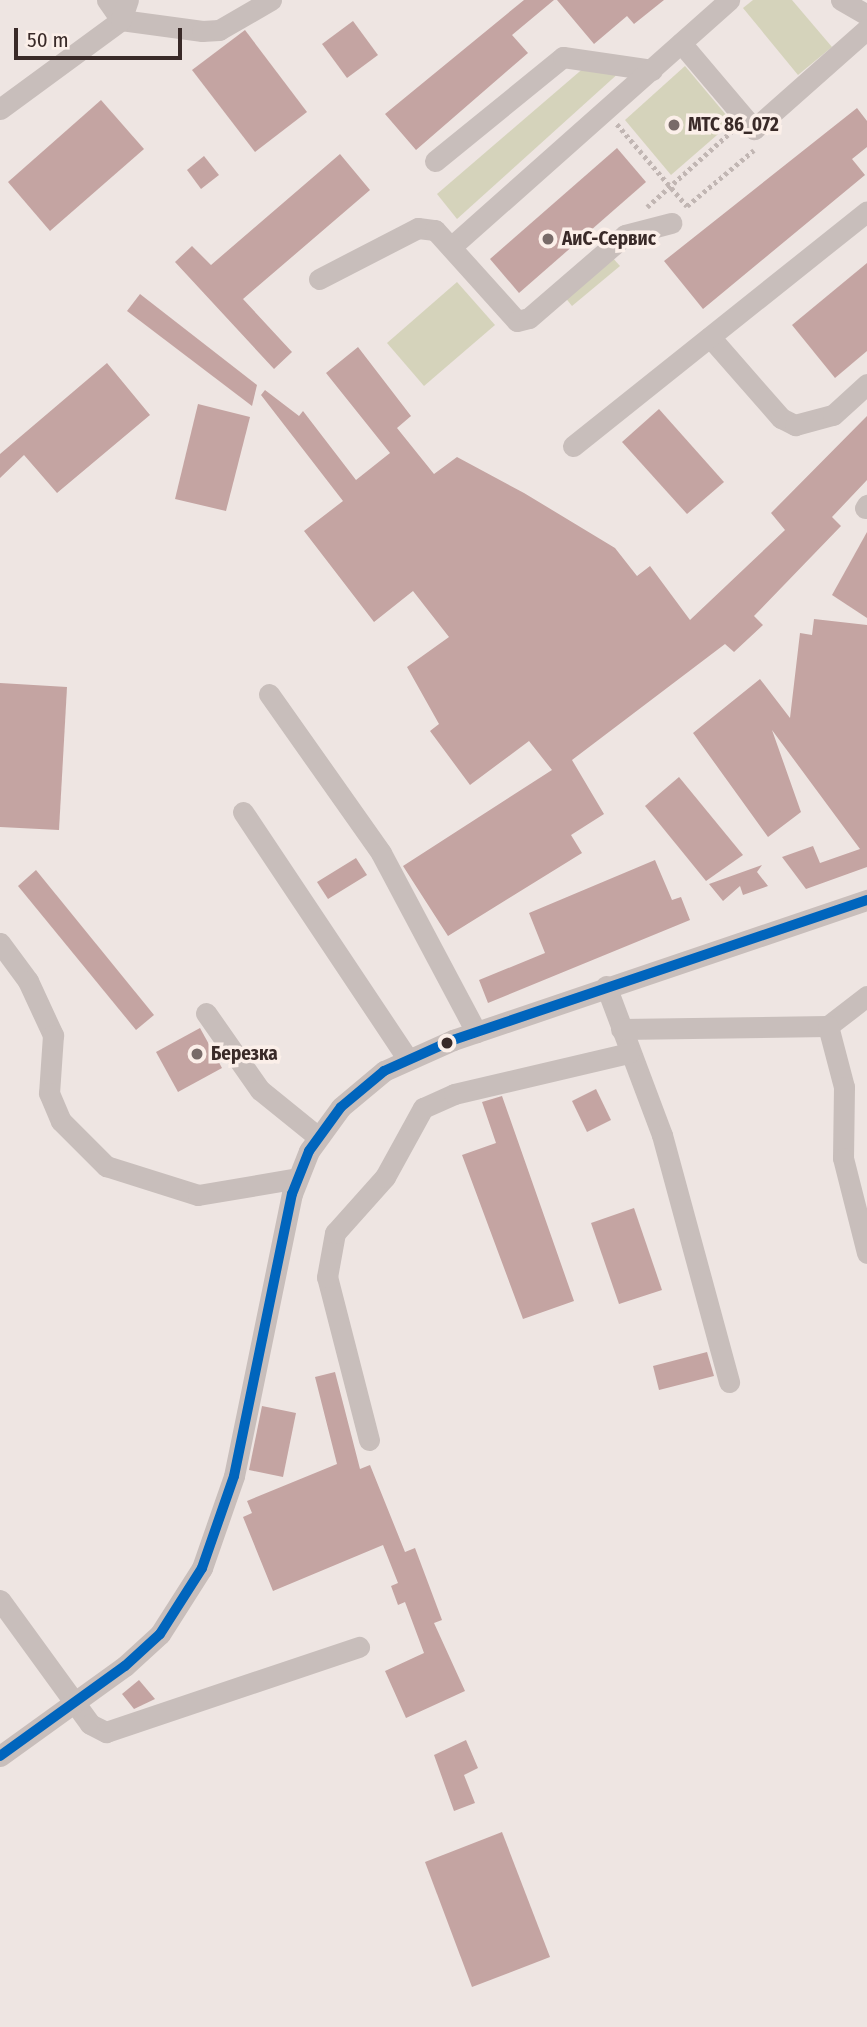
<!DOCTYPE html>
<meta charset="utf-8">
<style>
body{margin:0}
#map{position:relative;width:867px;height:2027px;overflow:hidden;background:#eee5e2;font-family:"Fira Sans Condensed",sans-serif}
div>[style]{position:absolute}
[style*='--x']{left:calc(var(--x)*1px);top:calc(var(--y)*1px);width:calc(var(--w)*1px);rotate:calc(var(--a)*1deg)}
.green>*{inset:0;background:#d5d3bb}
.building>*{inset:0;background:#c4a4a2}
.path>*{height:4.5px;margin-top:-2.25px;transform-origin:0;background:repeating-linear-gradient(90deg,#c1b6b3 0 3.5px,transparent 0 7px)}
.minor>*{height:21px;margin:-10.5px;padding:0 10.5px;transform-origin:10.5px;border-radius:10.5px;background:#c8bebb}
.bus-1>*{height:10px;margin:-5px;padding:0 5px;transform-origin:5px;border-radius:5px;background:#0065bd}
.dots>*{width:19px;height:19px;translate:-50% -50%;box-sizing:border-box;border:4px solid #fbefe9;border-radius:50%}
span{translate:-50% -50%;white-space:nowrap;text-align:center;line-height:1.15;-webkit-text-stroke:7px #fbefe9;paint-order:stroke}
.poi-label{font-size:19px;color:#392a28;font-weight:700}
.left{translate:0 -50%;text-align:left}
.scale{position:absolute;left:14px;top:28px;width:168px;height:32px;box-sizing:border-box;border:4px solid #392a28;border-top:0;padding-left:9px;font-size:21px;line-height:24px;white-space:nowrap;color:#392a28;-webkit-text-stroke:5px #fbefe9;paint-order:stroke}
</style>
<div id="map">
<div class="green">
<i style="clip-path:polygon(753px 0,792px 0,832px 47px,798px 75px,743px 8px)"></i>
<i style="clip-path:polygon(586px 66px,621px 71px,457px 219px,437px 194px)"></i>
<i style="clip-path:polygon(685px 66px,732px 122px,671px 175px,625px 120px)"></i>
<i style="clip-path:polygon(611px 256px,620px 266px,572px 306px,564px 296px)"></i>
<i style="clip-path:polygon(457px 282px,495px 325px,424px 386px,387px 343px)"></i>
</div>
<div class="building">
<i style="clip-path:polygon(524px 0,554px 0,512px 35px,528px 53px,416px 150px,385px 114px)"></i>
<i style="clip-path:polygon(557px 0,664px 0,634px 24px,627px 16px,594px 44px)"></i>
<i style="clip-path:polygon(353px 21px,378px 55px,347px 78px,322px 44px)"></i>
<i style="clip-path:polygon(245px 30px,307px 112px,255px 152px,192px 70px)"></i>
<i style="clip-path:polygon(101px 100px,144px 149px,50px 231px,8px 182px)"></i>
<i style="clip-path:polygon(857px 108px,867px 121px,867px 147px,852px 159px,865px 175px,703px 309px,664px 261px)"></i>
<i style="clip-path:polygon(617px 148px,646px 182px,519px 293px,490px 259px)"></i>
<i style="clip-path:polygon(340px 154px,370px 190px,243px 299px,292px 352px,274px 369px,175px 262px,192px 246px,211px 265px)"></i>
<i style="clip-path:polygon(204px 156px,219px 175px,201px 189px,187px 170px)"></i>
<i style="clip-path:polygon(867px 263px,867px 351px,835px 378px,792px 325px)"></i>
<i style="clip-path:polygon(140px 294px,257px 385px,252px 406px,127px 311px)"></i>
<i style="clip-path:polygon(358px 347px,411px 416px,397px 428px,434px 474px,457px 457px,524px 493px,615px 548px,637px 576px,650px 566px,690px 620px,785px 530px,771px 513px,867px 416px,867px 480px,832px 517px,841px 526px,754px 616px,763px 625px,734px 652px,725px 644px,572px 760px,604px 814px,571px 835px,582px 853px,448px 936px,403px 866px,552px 770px,529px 741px,470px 785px,430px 731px,439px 724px,407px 667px,449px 637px,413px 591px,374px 622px,304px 531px,343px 501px,261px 395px,265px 390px,299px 416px,303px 411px,356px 480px,390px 453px,326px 373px)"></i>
<i style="clip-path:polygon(107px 363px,150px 415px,57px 493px,24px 455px,0 478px,0 454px)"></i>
<i style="clip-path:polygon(198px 404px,250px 417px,226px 511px,175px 499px)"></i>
<i style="clip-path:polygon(659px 409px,724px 482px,687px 514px,622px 442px)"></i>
<i style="clip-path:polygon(867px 532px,867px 618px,832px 595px)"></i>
<i style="clip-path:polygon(814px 619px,867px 625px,867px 867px,806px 889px,782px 857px,813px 846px,820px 863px,860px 849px,772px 730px,801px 812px,768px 837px,693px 733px,760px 679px,790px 718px,800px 633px,812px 635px)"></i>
<i style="clip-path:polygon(0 683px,67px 687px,59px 830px,0 827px)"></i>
<i style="clip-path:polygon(679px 777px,743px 855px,706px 881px,645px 806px)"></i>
<i style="clip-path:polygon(356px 858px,367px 875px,328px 899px,317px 882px)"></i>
<i style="clip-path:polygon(655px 860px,672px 900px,681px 897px,690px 920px,488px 1003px,479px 980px,545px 953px,529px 913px)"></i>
<i style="clip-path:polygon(762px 865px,757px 872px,768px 886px,743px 895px,740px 886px,723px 901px,709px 884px)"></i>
<i style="clip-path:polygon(36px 870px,154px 1015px,136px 1030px,18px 886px)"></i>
<i style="clip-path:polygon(200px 1028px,222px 1068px,178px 1092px,156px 1052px)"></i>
<i style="clip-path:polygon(596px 1089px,611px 1120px,587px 1132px,572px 1101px)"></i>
<i style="clip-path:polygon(502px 1096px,574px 1301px,523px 1319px,462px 1155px,496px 1143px,482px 1102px)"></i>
<i style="clip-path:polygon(634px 1208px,662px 1290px,619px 1304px,591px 1223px)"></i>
<i style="clip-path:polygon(707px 1352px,714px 1376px,659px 1390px,653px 1366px)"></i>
<i style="clip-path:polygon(335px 1372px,360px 1469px,370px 1465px,405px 1552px,415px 1548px,442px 1620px,434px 1623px,465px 1691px,406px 1718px,385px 1671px,424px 1653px,405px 1602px,398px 1605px,391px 1586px,398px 1583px,383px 1545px,273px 1591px,243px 1517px,252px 1513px,247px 1501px,337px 1464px,315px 1377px)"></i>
<i style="clip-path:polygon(262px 1406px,296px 1413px,283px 1477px,249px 1470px)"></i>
<i style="clip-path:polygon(139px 1680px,155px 1699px,134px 1709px,122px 1694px)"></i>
<i style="clip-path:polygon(466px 1740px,478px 1768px,464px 1775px,475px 1803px,454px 1811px,434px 1755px)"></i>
<i style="clip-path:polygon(502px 1832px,550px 1957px,472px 1987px,425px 1862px)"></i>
</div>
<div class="path">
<i style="--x:617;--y:124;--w:108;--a:49.5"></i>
<i style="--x:687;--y:206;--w:87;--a:-39.9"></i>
<i style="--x:647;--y:207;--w:114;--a:-41.8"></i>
</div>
<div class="minor">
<i style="--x:107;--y:0;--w:24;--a:55"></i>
<i style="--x:121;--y:20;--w:82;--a:7.7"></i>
<i style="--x:202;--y:31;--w:17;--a:-3"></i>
<i style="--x:219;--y:30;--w:60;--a:-30"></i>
<i style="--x:841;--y:0;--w:30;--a:30"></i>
<i style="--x:681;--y:43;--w:113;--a:49.7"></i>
<i style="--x:754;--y:129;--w:151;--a:-41.5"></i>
<i style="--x:0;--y:109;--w:150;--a:-36.3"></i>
<i style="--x:121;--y:20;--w:21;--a:-71"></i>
<i style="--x:435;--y:161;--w:165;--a:-39.1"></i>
<i style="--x:563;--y:57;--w:90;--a:8.3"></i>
<i style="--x:451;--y:247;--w:372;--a:-41.6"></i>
<i style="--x:319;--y:279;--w:111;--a:-27.3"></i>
<i style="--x:418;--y:228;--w:17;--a:7"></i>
<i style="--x:435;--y:230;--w:122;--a:48"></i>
<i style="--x:517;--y:321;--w:12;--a:-14"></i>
<i style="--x:529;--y:318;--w:127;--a:-40.8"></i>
<i style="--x:625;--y:235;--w:48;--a:-14.6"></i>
<i style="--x:710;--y:337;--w:108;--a:48.8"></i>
<i style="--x:781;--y:418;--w:16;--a:27"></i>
<i style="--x:795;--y:425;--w:39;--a:-15"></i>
<i style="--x:833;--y:415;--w:46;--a:-42.4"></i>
<i style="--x:573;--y:446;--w:376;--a:-38.6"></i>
<i style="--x:865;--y:508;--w:4;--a:-56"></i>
<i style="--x:269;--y:694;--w:194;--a:54.8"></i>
<i style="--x:381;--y:853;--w:203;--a:62"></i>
<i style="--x:243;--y:812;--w:297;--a:56.3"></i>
<i style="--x:0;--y:943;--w:47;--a:53.6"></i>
<i style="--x:28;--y:981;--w:60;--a:65.2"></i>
<i style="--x:53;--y:1035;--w:58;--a:93.9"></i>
<i style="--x:49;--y:1093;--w:30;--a:67"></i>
<i style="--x:61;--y:1121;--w:64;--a:45"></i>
<i style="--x:106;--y:1166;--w:96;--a:17.5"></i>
<i style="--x:198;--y:1195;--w:101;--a:-9.6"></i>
<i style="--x:606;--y:986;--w:159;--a:69.4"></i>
<i style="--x:662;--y:1135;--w:256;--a:74.8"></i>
<i style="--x:206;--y:1013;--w:94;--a:55"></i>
<i style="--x:260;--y:1090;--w:75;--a:39"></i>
<i style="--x:828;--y:1026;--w:49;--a:-37.6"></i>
<i style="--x:621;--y:1029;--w:207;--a:-0.8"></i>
<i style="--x:828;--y:1026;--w:63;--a:75.3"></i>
<i style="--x:844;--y:1087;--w:71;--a:90.8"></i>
<i style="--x:843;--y:1158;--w:98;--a:75.8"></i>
<i style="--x:369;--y:1440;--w:168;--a:-104.4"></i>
<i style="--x:327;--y:1277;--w:45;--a:-79.7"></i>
<i style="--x:335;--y:1233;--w:75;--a:-48.2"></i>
<i style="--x:385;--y:1177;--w:79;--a:-61.2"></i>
<i style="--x:423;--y:1108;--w:34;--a:-24"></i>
<i style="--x:454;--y:1094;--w:180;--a:-13.2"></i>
<i style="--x:0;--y:1600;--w:153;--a:54"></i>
<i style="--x:90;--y:1724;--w:18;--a:27"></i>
<i style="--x:106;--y:1732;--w:267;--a:-18.6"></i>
<i style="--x:0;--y:1756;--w:154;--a:-35.8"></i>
<i style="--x:125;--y:1666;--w:47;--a:-42.4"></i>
<i style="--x:160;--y:1634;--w:78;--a:-57.5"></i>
<i style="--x:202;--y:1568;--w:97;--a:-70.8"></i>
<i style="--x:234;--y:1476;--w:288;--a:-78.4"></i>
<i style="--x:292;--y:1194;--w:46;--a:-68.4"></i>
<i style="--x:309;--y:1151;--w:54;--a:-54"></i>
<i style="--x:341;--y:1107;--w:56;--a:-39.9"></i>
<i style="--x:384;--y:1071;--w:76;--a:-24.2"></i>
<i style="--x:453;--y:1040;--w:437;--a:-18.7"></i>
</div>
<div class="bus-1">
<i style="--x:0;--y:1756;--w:154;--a:-35.8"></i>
<i style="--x:125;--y:1666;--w:47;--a:-42.4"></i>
<i style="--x:160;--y:1634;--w:78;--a:-57.5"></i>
<i style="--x:202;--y:1568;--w:97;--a:-70.8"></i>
<i style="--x:234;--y:1476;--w:288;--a:-78.4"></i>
<i style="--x:292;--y:1194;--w:46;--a:-68.4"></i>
<i style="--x:309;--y:1151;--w:54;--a:-54"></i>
<i style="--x:341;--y:1107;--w:56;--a:-39.9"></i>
<i style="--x:384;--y:1071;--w:76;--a:-24.2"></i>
<i style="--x:453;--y:1040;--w:437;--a:-18.7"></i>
</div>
<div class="dots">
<i style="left:674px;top:125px;background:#786b69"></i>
<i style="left:548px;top:239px;background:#786b69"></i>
<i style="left:447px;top:1043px;background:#392a28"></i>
<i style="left:197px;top:1054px;background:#786b69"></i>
</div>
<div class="poi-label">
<span class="left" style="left:688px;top:125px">МТС 86_072</span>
<span class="left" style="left:562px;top:239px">АиС-Сервис</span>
<span class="left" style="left:211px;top:1054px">Березка</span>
</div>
<div class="scale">50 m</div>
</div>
